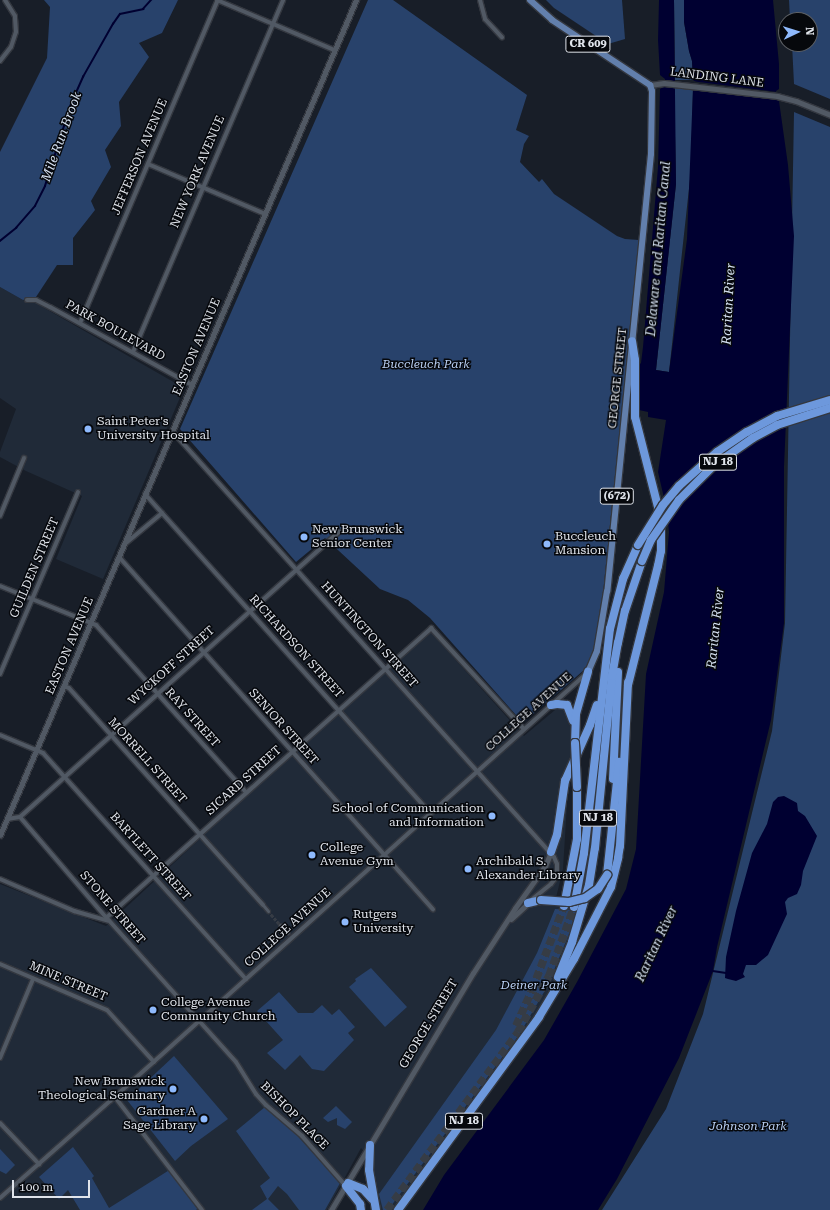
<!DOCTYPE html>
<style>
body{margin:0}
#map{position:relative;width:830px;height:1210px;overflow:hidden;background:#181e28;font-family:"Roboto Serif",serif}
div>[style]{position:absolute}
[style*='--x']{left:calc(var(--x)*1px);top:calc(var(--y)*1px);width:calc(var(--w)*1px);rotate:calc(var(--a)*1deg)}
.built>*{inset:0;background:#202a38}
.green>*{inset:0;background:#28426b}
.water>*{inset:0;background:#000031}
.pier>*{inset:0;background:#181e28}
.stream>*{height:1.5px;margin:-0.75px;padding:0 0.75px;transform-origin:0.75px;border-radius:0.75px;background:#000031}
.pedestrian-tunnel>*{height:3px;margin-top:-1.5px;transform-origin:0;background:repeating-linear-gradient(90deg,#363c45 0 3px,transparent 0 4.5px)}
.motorway-tunnel>*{height:8px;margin-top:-4px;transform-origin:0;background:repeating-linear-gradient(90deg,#363c45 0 8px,transparent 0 12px)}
.roads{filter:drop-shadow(1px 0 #343840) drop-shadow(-1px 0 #343840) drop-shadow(0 1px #343840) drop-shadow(0 -1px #343840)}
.pedestrian>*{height:3px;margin:-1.5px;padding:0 1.5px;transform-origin:1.5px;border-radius:1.5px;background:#515964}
.minor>*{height:4px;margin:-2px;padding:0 2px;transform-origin:2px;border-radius:2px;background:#515964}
.tertiary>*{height:5px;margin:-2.5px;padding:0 2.5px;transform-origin:2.5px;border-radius:2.5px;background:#515964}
.primary>*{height:6px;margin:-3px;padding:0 3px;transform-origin:3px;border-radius:3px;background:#627fac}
.motorway>*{height:8px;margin:-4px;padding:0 4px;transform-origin:4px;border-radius:4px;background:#6d98dc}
.bridges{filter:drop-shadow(1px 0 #343840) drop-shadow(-1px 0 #343840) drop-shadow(0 1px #343840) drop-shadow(0 -1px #343840)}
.motorway-bridge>*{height:8px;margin:-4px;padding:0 4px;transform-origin:4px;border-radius:4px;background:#6d98dc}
.dots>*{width:11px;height:11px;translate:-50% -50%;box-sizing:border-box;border:2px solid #06080c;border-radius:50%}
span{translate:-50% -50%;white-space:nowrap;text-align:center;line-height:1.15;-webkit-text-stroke:3px #06080c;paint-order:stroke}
.shield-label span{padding:1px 3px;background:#06080c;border:1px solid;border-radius:3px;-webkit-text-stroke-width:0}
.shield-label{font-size:11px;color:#e0e4eb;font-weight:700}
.street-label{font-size:12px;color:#e0e4eb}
.park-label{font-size:12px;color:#b7cdf0;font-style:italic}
.poi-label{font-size:12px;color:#e0e4eb}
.left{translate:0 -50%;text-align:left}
.right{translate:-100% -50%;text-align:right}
.water-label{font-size:13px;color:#d4e0f1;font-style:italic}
.north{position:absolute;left:778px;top:12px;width:40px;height:40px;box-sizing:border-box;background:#06080c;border:1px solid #5d6065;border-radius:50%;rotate:86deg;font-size:11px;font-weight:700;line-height:16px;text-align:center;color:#e0e4eb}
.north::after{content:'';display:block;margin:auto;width:14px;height:18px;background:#8eb9fc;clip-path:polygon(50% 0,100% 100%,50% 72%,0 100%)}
.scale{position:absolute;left:12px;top:1180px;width:78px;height:18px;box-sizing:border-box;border:2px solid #e0e4eb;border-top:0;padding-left:5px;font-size:12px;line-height:14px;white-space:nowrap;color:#e0e4eb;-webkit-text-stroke:3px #06080c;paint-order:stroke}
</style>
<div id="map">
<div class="built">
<i style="clip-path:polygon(0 287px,23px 300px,34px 302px,184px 388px,103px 579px,56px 559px,82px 496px,26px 471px,0 457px,0 452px,16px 409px,0 398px)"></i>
<i style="clip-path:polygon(427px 628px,524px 736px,561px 705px,567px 709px,572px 724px,563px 869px,554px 906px,583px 907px,566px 959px,556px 981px,525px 1034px,397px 1210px,379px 1210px,371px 1159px,361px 1148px,327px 1210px,0 1210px,0 884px,106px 926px)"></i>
</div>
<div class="green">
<i style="clip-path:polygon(44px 0,178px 0,162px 33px,139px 43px,149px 57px,119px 102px,121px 126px,105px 150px,111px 167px,91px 201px,95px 210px,73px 238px,73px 265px,57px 265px,36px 297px,23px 300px,0 287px,0 152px,47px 58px,50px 7px)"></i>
<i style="clip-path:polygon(368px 0,393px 0,527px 95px,516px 130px,529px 136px,524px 144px,520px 162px,539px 182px,542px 179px,554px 194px,617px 236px,625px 239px,639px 240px,601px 613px,596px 642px,590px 660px,584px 670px,523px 723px,430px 618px,408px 600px,380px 589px,325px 538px,296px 562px,180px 429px)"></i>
<i style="clip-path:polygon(546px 0,622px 0,625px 39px,608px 44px,554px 8px)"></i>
<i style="clip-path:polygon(674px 0,684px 0,684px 22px,689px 51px,692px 61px,693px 80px,675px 80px)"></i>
<i style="clip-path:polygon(789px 0,830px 0,830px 99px,794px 84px,792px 44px,810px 44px,810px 20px,790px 20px)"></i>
<i style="clip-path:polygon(674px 87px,693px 89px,691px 170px,669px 372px,656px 370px,676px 184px)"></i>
<i style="clip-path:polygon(794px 112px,830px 127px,830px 1210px,602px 1210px,666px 1109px,703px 1014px,772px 731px,785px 623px)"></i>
<i style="clip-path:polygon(555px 909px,579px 910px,547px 987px,519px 1035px,388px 1210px,383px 1210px,379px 1194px,496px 1030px,537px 953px)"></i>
<i style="clip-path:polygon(371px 968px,407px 1007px,385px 1027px,349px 987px,356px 981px,355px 979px)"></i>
<i style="clip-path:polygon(279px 992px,298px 1013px,313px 1013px,322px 1005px,332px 1015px,339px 1009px,355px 1027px,348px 1033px,354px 1040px,324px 1071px,312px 1069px,300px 1055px,285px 1070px,267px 1053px,283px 1040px,257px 1011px)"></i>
<i style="clip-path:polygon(174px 1056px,228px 1119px,191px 1146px,175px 1161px,127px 1100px)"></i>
<i style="clip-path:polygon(336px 1106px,352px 1122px,345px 1129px,337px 1125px,337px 1118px,328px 1122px,323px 1118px)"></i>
<i style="clip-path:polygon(265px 1107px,295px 1133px,340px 1183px,325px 1210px,299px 1210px,287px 1194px,278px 1186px,268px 1199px,279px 1210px,252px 1210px,267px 1199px,260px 1186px,270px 1178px,236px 1131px)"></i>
<i style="clip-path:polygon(73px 1147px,94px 1176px,92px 1178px,109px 1208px,171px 1169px,200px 1207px,196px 1210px,80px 1210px,68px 1190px,59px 1199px,39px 1177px)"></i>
<i style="clip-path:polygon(0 1149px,15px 1165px,6px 1174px,0 1171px)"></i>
</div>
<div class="water">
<i style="clip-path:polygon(659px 0,674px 0,676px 184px,656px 370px,669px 372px,687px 239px,693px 89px,696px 87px,696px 82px,693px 80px,692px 61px,689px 51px,684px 22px,684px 0,773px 0,779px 64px,779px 89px,776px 91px,775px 99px,779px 101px,788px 165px,794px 236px,784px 467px,784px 623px,771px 720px,717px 947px,713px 971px,679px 1058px,617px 1179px,598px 1210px,423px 1210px,444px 1175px,544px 1040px,577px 982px,626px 889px,636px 849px,646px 674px,664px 592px,669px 532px,667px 511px,658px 472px,666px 420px,648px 417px,648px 412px,639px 410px,638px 366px,641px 363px,643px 347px,658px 167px,660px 89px,665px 86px,665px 79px,660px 75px,658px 40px)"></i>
<i style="clip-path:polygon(784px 796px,797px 803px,798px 811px,805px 816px,817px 836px,803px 871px,801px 885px,797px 894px,788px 898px,785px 902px,787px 914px,768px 955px,756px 965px,746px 965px,743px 974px,745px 977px,736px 981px,728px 979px,725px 978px,726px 957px,736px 911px,752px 853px,767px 824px,773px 802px,778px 797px)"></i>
</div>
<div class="pier">
<i style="clip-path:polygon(691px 81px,777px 92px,776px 99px,691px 88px,694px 86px,694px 83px)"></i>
</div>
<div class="stream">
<i style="--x:0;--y:241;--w:21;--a:-39"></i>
<i style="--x:16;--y:228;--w:29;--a:-49"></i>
<i style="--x:35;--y:206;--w:22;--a:-63"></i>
<i style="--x:45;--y:186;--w:86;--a:-72.4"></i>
<i style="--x:71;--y:104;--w:30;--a:-66"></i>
<i style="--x:83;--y:77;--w:61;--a:-60.5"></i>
<i style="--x:113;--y:24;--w:12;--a:-55"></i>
<i style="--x:120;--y:14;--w:24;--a:-12"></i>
<i style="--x:143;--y:9;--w:12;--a:-48"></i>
<i style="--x:713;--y:971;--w:13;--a:9"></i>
</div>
<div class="pedestrian-tunnel">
<i style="--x:268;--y:911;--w:18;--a:49"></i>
</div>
<div class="motorway-tunnel">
<i style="--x:516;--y:1026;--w:39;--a:-66"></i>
<i style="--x:532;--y:990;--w:90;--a:-69.1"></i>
<i style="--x:387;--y:1210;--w:221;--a:-53.6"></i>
<i style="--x:518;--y:1032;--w:64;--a:-61"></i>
<i style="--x:549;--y:976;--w:73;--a:-70.1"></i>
</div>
<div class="roads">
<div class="pedestrian">
<i style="--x:263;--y:905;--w:8;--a:50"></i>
<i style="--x:280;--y:925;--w:11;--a:45"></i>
</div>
<div class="minor">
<i style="--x:217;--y:0;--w:127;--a:23.1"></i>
<i style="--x:480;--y:0;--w:20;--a:75"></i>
<i style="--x:485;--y:19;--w:25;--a:47"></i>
<i style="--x:0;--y:61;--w:18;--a:-52"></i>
<i style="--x:11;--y:47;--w:16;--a:-72"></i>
<i style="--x:16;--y:32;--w:16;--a:-94"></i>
<i style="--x:15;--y:16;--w:19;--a:-122"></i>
<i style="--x:148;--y:164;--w:127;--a:23.1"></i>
<i style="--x:27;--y:300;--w:9;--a:0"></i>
<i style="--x:36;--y:300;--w:16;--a:27"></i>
<i style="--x:50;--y:307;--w:162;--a:28.8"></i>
<i style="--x:80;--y:323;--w:351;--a:-66.9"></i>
<i style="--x:133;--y:352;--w:383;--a:-66.9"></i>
<i style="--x:172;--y:431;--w:572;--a:48.12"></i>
<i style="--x:554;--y:857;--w:8;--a:67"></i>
<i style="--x:557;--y:864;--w:12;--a:90"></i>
<i style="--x:557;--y:876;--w:10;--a:127"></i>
<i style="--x:551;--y:884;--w:26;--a:141"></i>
<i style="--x:145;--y:494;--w:428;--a:48.2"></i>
<i style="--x:0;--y:516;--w:63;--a:-67.5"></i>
<i style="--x:126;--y:543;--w:47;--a:-39.8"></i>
<i style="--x:119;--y:557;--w:472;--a:48.3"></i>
<i style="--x:0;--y:586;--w:104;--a:22.1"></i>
<i style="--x:96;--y:625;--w:224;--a:48.1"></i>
<i style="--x:0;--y:674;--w:198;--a:-66.8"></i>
<i style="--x:64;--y:686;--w:5;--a:22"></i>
<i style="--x:69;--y:688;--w:291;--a:48.2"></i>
<i style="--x:0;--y:735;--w:47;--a:22.7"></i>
<i style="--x:43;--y:753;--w:304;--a:48.1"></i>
<i style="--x:20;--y:817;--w:428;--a:-41.8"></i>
<i style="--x:7;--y:819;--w:13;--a:-9"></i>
<i style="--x:20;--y:817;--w:130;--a:49.4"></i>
<i style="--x:105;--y:916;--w:196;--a:48.1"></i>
<i style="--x:236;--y:1062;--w:38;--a:58"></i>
<i style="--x:256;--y:1094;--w:15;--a:48"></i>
<i style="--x:266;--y:1105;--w:48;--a:40.7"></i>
<i style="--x:302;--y:1136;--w:67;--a:48.7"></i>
<i style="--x:0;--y:879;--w:81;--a:23.4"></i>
<i style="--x:74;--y:911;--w:35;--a:16"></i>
<i style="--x:106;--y:918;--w:436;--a:-41.7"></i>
<i style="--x:431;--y:628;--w:137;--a:47.4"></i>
<i style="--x:0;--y:964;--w:116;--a:23.3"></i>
<i style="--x:107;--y:1010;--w:70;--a:47.9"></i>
<i style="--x:0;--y:1058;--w:86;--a:-67.3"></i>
<i style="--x:115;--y:1097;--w:143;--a:52.4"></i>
<i style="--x:0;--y:1123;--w:57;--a:46.4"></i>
<i style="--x:0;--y:1198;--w:147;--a:-41.4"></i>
<i style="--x:110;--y:1101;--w:639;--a:-41.89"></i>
</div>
<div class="tertiary">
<i style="--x:650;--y:85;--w:14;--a:-8"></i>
<i style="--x:664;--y:83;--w:114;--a:6.6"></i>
<i style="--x:777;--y:96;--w:20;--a:15"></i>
<i style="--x:796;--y:101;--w:37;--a:22"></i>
<i style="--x:0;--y:835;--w:908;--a:-66.91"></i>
<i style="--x:511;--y:919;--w:23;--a:-43"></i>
<i style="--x:331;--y:1210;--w:276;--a:-59.1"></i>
<i style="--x:473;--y:973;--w:77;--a:-57.1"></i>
<i style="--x:515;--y:908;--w:52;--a:-54.5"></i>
<i style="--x:545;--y:866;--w:15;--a:-67"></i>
</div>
<div class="primary">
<i style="--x:530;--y:0;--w:30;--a:42"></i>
<i style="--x:552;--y:20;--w:118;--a:33.6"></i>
<i style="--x:650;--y:85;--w:6;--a:72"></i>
<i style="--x:652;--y:91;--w:63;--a:90.9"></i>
<i style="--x:651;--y:154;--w:439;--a:95.7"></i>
<i style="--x:607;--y:591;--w:61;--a:99.5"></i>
<i style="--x:597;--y:651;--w:23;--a:113"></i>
</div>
<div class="motorway">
<i style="--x:628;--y:685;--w:123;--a:-75.9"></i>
<i style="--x:658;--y:566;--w:15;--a:-79"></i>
<i style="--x:661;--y:551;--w:21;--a:-90"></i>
<i style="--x:661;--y:530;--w:23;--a:-97"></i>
<i style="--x:658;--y:507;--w:93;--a:-104.3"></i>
<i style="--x:635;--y:417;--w:57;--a:-90"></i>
<i style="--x:635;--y:360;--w:19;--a:-99"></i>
<i style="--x:551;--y:705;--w:6;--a:-9"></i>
<i style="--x:557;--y:704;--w:10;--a:6"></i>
<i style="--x:567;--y:705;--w:17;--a:69"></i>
<i style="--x:575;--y:743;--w:29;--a:-88"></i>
<i style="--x:576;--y:714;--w:44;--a:-74.1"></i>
<i style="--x:613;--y:779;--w:107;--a:-87.3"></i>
<i style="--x:551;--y:852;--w:18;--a:-71"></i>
<i style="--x:557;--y:835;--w:55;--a:-81.6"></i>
<i style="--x:565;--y:781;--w:61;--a:-65.9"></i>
<i style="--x:590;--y:725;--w:21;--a:-71"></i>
<i style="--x:607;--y:875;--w:114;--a:-83.9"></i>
<i style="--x:528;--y:903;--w:13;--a:-13"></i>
<i style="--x:564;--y:906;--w:68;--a:-79"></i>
<i style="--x:577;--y:839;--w:52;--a:-90"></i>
<i style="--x:574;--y:907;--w:55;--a:-79.5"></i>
<i style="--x:584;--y:853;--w:226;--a:-83.4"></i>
<i style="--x:610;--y:629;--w:52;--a:-75.4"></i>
<i style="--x:623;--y:579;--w:37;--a:-66"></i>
<i style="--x:558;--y:977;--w:38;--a:-68"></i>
<i style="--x:572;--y:942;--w:59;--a:-73.4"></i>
<i style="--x:589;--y:885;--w:37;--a:-81"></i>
<i style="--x:595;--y:848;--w:173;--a:-84.4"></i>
<i style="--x:612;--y:676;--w:34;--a:-80"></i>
<i style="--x:618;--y:643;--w:33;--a:-78"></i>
<i style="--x:625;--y:611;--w:53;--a:-71.2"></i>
<i style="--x:370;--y:1145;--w:25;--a:92"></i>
<i style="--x:369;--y:1170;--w:41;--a:80.1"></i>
<i style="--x:348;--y:1183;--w:16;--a:22"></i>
<i style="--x:363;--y:1189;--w:13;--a:48"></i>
<i style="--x:346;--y:1186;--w:23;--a:52"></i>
<i style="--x:360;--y:1204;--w:6;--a:81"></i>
<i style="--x:398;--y:1210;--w:239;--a:-53.8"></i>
<i style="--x:539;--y:1017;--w:68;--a:-58.9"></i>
<i style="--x:574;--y:959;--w:81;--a:-62.8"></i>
<i style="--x:611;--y:887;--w:30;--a:-76"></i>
<i style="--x:618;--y:858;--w:12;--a:-81"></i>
<i style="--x:620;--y:846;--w:164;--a:-87.2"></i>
</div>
</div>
<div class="bridges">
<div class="motorway-bridge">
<i style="--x:638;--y:545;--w:47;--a:-58"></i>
<i style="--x:663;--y:505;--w:25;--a:-50"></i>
<i style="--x:679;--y:486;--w:51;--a:-41.8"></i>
<i style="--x:717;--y:452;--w:36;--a:-34"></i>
<i style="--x:747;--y:432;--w:34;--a:-28"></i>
<i style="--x:777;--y:416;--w:55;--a:-16.8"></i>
<i style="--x:642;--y:561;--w:23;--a:-67"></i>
<i style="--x:651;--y:540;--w:49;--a:-55"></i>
<i style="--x:679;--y:500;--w:48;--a:-45"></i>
<i style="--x:713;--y:466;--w:49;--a:-35"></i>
<i style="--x:753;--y:438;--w:27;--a:-28"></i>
<i style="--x:777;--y:425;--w:56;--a:-17.8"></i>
<i style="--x:575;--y:743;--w:44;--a:87.4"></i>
<i style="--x:541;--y:900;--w:28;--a:4"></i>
<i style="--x:569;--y:902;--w:16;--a:-14"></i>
<i style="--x:585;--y:898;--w:16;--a:-35"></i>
<i style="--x:598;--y:889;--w:17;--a:-57"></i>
</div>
</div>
<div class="dots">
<i style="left:88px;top:429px;background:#8eb9fc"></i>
<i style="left:304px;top:537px;background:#8eb9fc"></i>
<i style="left:547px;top:544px;background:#8eb9fc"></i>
<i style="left:492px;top:816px;background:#8eb9fc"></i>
<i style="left:312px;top:855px;background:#8eb9fc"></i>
<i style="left:468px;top:869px;background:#8eb9fc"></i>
<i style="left:345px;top:922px;background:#8eb9fc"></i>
<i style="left:153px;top:1010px;background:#8eb9fc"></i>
<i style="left:173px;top:1089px;background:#8eb9fc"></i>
<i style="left:204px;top:1119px;background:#8eb9fc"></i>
</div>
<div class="shield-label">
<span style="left:588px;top:44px">CR 609</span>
<span style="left:718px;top:462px">NJ 18</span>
<span style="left:617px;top:496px">(672)</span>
<span style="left:598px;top:818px">NJ 18</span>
<span style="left:464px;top:1121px">NJ 18</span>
</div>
<div class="street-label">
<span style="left:717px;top:78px;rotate:7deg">LANDING LANE</span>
<span style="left:140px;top:157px;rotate:-67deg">JEFFERSON AVENUE</span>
<span style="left:198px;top:172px;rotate:-67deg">NEW YORK AVENUE</span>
<span style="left:115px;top:331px;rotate:29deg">PARK BOULEVARD</span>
<span style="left:197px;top:347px;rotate:-67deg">EASTON AVENUE</span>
<span style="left:618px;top:378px;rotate:-84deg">GEORGE STREET</span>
<span style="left:35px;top:568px;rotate:-67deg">GUILDEN STREET</span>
<span style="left:369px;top:635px;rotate:48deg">HUNTINGTON STREET</span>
<span style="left:70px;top:646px;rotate:-67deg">EASTON AVENUE</span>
<span style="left:296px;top:647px;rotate:48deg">RICHARDSON STREET</span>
<span style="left:172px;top:666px;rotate:-42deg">WYCKOFF STREET</span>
<span style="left:529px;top:712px;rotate:-42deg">COLLEGE AVENUE</span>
<span style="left:192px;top:718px;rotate:48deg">RAY STREET</span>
<span style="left:283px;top:727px;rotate:48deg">SENIOR STREET</span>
<span style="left:147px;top:761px;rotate:48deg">MORRELL STREET</span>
<span style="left:244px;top:781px;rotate:-42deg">SICARD STREET</span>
<span style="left:150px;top:857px;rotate:48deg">BARTLETT STREET</span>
<span style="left:112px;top:908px;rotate:49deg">STONE STREET</span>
<span style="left:288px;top:928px;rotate:-42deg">COLLEGE AVENUE</span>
<span style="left:68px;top:982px;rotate:23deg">MINE STREET</span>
<span style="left:429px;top:1024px;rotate:-59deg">GEORGE STREET</span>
<span style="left:294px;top:1116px;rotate:45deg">BISHOP PLACE</span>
</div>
<div class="park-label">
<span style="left:426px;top:365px">Buccleuch Park</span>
<span style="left:534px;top:986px">Deiner Park</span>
<span style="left:748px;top:1127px">Johnson Park</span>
</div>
<div class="poi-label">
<span class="left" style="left:97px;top:429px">Saint Peter's<br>University Hospital</span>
<span class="left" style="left:312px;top:537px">New Brunswick<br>Senior Center</span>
<span class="left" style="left:555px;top:544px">Buccleuch<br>Mansion</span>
<span class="right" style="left:484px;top:816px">School of Communication<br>and Information</span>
<span class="left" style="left:320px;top:855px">College<br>Avenue Gym</span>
<span class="left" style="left:476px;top:869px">Archibald S.<br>Alexander Library</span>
<span class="left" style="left:353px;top:922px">Rutgers<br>University</span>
<span class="left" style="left:161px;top:1010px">College Avenue<br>Community Church</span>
<span class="right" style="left:165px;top:1089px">New Brunswick<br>Theological Seminary</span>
<span class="right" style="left:196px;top:1119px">Gardner A<br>Sage Library</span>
</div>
<div class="water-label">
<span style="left:62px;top:137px;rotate:-70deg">Mile Run Brook</span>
<span style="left:659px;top:249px;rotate:-85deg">Delaware and Raritan Canal</span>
<span style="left:729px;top:304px;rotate:-87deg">Raritan River</span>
<span style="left:716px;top:628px;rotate:-84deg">Raritan River</span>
<span style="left:657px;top:944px;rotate:-65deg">Raritan River</span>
</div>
<div class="north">N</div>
<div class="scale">100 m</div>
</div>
